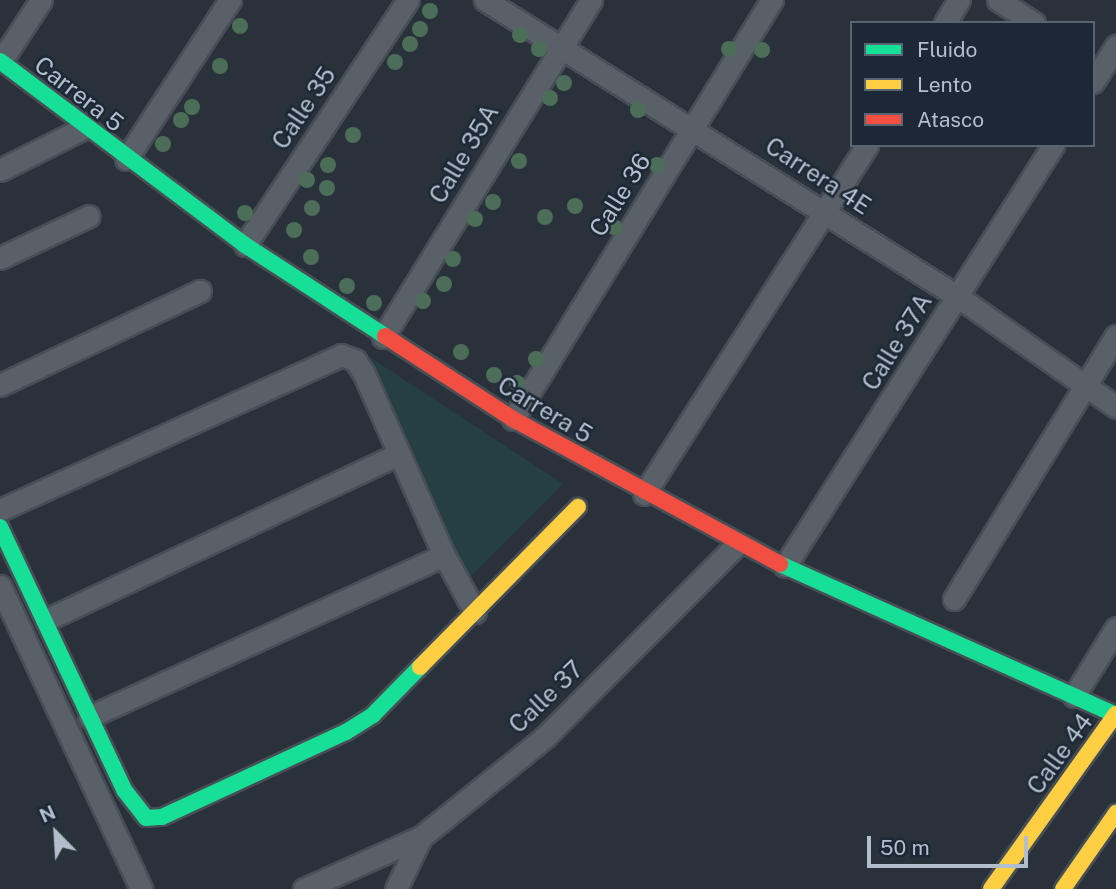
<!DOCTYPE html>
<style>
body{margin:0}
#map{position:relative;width:1116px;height:889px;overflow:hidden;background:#29323b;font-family:"Public Sans",sans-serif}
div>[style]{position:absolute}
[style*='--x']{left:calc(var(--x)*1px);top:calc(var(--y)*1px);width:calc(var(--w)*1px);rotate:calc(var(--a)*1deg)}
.green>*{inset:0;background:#263f42}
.roads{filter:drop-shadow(2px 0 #484e55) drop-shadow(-2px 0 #484e55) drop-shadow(0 2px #484e55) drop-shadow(0 -2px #484e55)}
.street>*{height:21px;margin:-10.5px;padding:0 10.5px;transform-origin:10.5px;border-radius:10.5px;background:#5a6068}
.fast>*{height:16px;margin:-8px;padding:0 8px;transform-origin:8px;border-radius:8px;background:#16e098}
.slow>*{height:16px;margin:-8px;padding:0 8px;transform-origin:8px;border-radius:8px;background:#ffcf43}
.jam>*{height:16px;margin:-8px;padding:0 8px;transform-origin:8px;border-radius:8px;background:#f24e42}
.trees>*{width:16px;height:16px;margin:-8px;border-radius:50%;background:#4c6e59}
span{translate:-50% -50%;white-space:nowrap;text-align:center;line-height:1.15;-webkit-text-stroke:5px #1c2836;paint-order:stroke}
.street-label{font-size:24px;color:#b3becc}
.legend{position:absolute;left:850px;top:21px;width:245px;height:126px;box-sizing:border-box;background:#1c2836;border:2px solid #586472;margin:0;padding:9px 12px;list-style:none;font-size:21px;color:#b3becc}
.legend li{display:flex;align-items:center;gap:14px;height:35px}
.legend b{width:35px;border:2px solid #586472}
.north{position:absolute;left:21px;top:798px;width:70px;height:70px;-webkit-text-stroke:5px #1c2836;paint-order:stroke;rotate:336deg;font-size:19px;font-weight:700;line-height:28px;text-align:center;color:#b3becc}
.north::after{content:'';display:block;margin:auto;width:24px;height:32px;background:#b3becc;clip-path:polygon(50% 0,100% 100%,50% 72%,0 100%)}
.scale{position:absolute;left:867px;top:836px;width:161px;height:32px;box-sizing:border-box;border:4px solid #b3becc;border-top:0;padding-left:9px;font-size:21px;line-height:24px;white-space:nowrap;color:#b3becc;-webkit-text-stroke:5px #1c2836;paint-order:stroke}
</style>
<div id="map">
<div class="green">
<i style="clip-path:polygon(356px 348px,563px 484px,464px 583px)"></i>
</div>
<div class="roads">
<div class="street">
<i style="--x:485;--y:0;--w:557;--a:32.09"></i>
<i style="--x:957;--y:296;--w:194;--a:34.9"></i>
<i style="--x:998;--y:0;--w:43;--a:32.6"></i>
<i style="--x:945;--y:23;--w:27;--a:-59"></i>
<i style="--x:1;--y:61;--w:73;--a:-56.7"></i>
<i style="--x:1093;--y:82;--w:43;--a:-57.4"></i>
<i style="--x:126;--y:159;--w:190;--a:-56.8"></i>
<i style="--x:0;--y:170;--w:94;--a:-26.6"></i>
<i style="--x:245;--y:245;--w:294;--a:-56.4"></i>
<i style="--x:0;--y:258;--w:98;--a:-25.3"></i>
<i style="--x:383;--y:337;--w:396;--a:-58.3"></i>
<i style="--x:0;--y:385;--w:221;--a:-25.2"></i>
<i style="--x:513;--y:419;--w:493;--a:-58.3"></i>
<i style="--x:644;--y:494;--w:414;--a:-57.4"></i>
<i style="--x:0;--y:510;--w:375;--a:-24.4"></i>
<i style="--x:341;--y:355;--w:15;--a:20"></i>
<i style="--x:355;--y:360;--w:17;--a:57"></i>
<i style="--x:364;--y:374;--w:198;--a:66.2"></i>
<i style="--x:444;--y:555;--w:65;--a:61.5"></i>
<i style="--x:785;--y:566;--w:499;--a:-57.5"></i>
<i style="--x:0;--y:586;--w:334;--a:65"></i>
<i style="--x:954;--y:599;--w:309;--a:-58.4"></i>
<i style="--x:46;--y:620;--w:389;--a:-25.2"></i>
<i style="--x:1074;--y:696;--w:80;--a:-58.3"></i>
<i style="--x:89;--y:717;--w:390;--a:-24.5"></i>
<i style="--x:304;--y:889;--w:128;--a:-24"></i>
<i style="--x:396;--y:889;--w:58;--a:-64.3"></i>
<i style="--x:421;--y:837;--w:161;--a:-38.9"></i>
<i style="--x:546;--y:736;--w:271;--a:-45.1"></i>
</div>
<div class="fast">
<i style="--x:0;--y:61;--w:306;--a:36.9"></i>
<i style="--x:245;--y:245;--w:167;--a:33"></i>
<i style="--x:0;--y:527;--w:292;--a:64.7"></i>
<i style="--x:125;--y:791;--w:34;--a:52"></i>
<i style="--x:146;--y:818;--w:16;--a:-4"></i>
<i style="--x:162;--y:817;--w:203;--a:-24.8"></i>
<i style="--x:346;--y:732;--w:32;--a:-32"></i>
<i style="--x:373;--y:715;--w:67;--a:-45.6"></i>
<i style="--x:780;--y:564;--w:368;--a:24.2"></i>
</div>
<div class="slow">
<i style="--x:420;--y:667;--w:225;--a:-45.4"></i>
<i style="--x:991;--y:889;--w:215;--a:-54.5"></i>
<i style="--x:1063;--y:889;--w:93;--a:-55.1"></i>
</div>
<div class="jam">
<i style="--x:385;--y:336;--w:153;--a:33"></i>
<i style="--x:513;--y:419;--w:304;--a:28.5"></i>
</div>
</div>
<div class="trees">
<i style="left:430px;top:11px"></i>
<i style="left:240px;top:26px"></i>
<i style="left:420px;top:29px"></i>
<i style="left:520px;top:35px"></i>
<i style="left:410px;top:44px"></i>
<i style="left:539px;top:49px"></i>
<i style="left:729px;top:49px"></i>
<i style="left:762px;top:50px"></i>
<i style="left:395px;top:62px"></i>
<i style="left:220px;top:66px"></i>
<i style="left:564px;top:83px"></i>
<i style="left:550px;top:98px"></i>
<i style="left:192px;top:107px"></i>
<i style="left:638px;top:110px"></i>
<i style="left:181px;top:120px"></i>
<i style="left:353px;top:135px"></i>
<i style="left:163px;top:144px"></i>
<i style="left:519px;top:161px"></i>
<i style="left:328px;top:165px"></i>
<i style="left:657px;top:165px"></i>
<i style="left:307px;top:180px"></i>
<i style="left:327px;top:188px"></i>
<i style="left:493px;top:202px"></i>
<i style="left:575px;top:206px"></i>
<i style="left:312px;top:208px"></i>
<i style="left:245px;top:213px"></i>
<i style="left:545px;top:217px"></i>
<i style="left:475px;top:219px"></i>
<i style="left:614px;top:227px"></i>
<i style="left:294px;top:230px"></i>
<i style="left:311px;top:257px"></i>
<i style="left:453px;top:259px"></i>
<i style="left:444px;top:284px"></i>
<i style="left:347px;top:286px"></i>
<i style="left:423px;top:301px"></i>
<i style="left:374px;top:303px"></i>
<i style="left:461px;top:352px"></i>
<i style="left:536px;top:359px"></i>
<i style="left:494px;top:375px"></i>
<i style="left:517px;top:383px"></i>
</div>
<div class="street-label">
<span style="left:79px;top:94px;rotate:38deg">Carrera 5</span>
<span style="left:304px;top:108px;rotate:-56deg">Calle 35</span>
<span style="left:464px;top:154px;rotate:-59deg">Calle 35A</span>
<span style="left:818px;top:176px;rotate:33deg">Carrera 4E</span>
<span style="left:620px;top:195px;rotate:-58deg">Calle 36</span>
<span style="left:897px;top:342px;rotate:-58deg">Calle 37A</span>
<span style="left:545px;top:410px;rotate:31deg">Carrera 5</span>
<span style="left:546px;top:697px;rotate:-44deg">Calle 37</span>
<span style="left:1060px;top:754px;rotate:-54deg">Calle 44</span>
</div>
<ul class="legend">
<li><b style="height:9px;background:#16e098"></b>Fluido</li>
<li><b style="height:9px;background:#ffcf43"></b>Lento</li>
<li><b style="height:9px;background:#f24e42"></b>Atasco</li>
</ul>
<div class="north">N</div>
<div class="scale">50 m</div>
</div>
